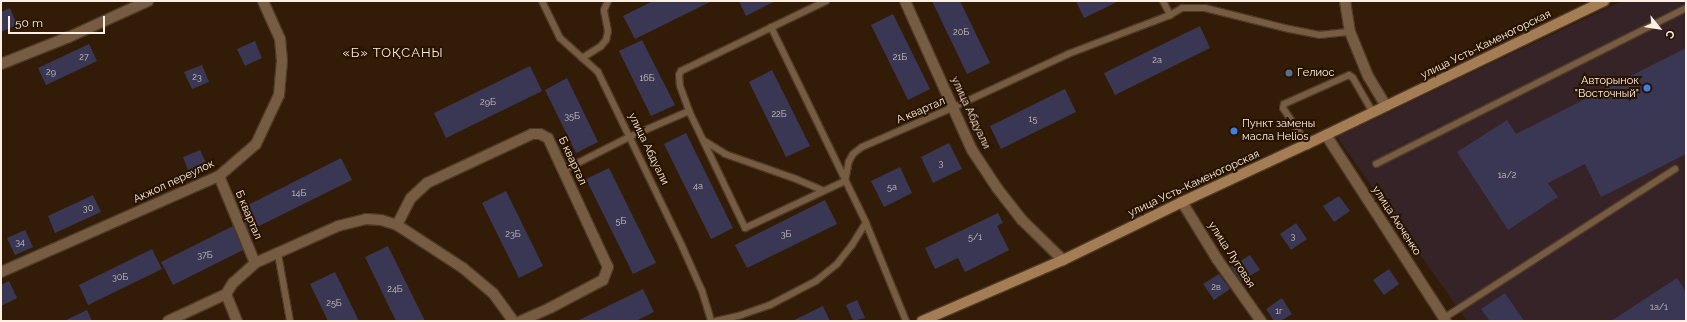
<!DOCTYPE html>
<meta charset="utf-8">
<style>
body{margin:0}
#map{position:relative;width:1687px;height:322px;overflow:hidden;background:#321c07;font-family:Raleway,sans-serif}
div>[style]{position:absolute}
[style*='--x']{left:calc(var(--x)*1px);top:calc(var(--y)*1px);width:calc(var(--w)*1px);rotate:calc(var(--a)*1deg)}
.commercial>*{inset:0;background:#362327}
.building>*{inset:0;background:#3a3754}
.roads{filter:drop-shadow(1px 0 #4f3a26) drop-shadow(-1px 0 #4f3a26) drop-shadow(0 1px #4f3a26) drop-shadow(0 -1px #4f3a26)}
.lane>*{height:6px;margin:-3px;padding:0 3px;transform-origin:3px;border-radius:3px;background:#765c43}
.street>*{height:10px;margin:-5px;padding:0 5px;transform-origin:5px;border-radius:5px;background:#765c43}
.secondary>*{height:10px;margin:-5px;padding:0 5px;transform-origin:5px;border-radius:5px;background:#a57d54}
.dots>*{width:11px;height:11px;translate:-50% -50%;box-sizing:border-box;border:2px solid #281301;border-radius:50%}
span{translate:-50% -50%;white-space:nowrap;text-align:center;line-height:1.15;-webkit-text-stroke:4px #281301;paint-order:stroke}
.number-label{font-size:9px;color:#cec1bf}
.number-label span{-webkit-text-stroke-width:0}
.street-label{font-size:11px;color:#ffefe3}
.poi-label{font-size:11px;color:#ffefe3}
.left{translate:0 -50%;text-align:left}
.right{translate:-100% -50%;text-align:right}
.quarter-label{font-size:13px;color:#ffefe3;letter-spacing:1px}
.frame{position:absolute;inset:0;border:2px solid #ffefe3;pointer-events:none}
.north{position:absolute;left:1639px;top:8px;width:40px;height:40px;-webkit-text-stroke:3px #281301;paint-order:stroke;rotate:120deg;font-size:11px;font-weight:700;line-height:16px;text-align:center;color:#ffefe3}
.north::after{content:'';display:block;margin:auto;width:14px;height:18px;background:#ffefe3;clip-path:polygon(50% 0,100% 100%,50% 72%,0 100%)}
.scale{position:absolute;left:8px;top:16px;width:97px;height:18px;box-sizing:border-box;border:2px solid #ffefe3;border-top:0;padding-left:5px;font-size:12px;line-height:14px;white-space:nowrap;color:#ffefe3;-webkit-text-stroke:3px #281301;paint-order:stroke}
</style>
<div id="map">
<div class="commercial">
<i style="clip-path:polygon(1622px 1px,1686px 1px,1686px 321px,1467px 321px,1337px 137px)"></i>
</div>
<div class="building">
<i style="clip-path:polygon(653px 1px,712px 1px,635px 39px,623px 16px)"></i>
<i style="clip-path:polygon(739px 1px,775px 1px,746px 16px)"></i>
<i style="clip-path:polygon(932px 1px,960px 1px,990px 63px,967px 74px)"></i>
<i style="clip-path:polygon(1076px 1px,1119px 1px,1084px 18px)"></i>
<i style="clip-path:polygon(10px 8px,17px 25px,1px 32px,1px 12px)"></i>
<i style="clip-path:polygon(893px 14px,930px 89px,908px 100px,871px 25px)"></i>
<i style="clip-path:polygon(1200px 26px,1210px 48px,1115px 95px,1104px 73px)"></i>
<i style="clip-path:polygon(642px 40px,675px 105px,651px 116px,619px 51px)"></i>
<i style="clip-path:polygon(255px 41px,262px 58px,245px 66px,237px 49px)"></i>
<i style="clip-path:polygon(89px 44px,97px 61px,46px 85px,38px 68px)"></i>
<i style="clip-path:polygon(1686px 48px,1686px 154px,1601px 197px,1585px 164px,1548px 183px,1558px 197px,1508px 230px,1457px 152px,1507px 120px,1516px 134px)"></i>
<i style="clip-path:polygon(202px 65px,209px 82px,192px 89px,184px 72px)"></i>
<i style="clip-path:polygon(530px 66px,542px 91px,446px 138px,434px 113px)"></i>
<i style="clip-path:polygon(772px 70px,810px 146px,786px 157px,749px 82px)"></i>
<i style="clip-path:polygon(567px 78px,598px 142px,576px 153px,545px 90px)"></i>
<i style="clip-path:polygon(1065px 89px,1076px 112px,1001px 149px,990px 126px)"></i>
<i style="clip-path:polygon(686px 133px,733px 228px,711px 239px,664px 144px)"></i>
<i style="clip-path:polygon(949px 143px,962px 169px,933px 183px,921px 157px)"></i>
<i style="clip-path:polygon(200px 150px,208px 167px,190px 175px,183px 157px)"></i>
<i style="clip-path:polygon(341px 158px,352px 180px,249px 231px,244px 220px,251px 217px,246px 206px)"></i>
<i style="clip-path:polygon(900px 167px,912px 193px,884px 207px,871px 181px)"></i>
<i style="clip-path:polygon(609px 168px,656px 263px,633px 274px,586px 179px)"></i>
<i style="clip-path:polygon(506px 191px,543px 266px,519px 278px,482px 203px)"></i>
<i style="clip-path:polygon(93px 195px,101px 212px,55px 233px,48px 216px)"></i>
<i style="clip-path:polygon(1339px 196px,1350px 211px,1334px 222px,1323px 206px)"></i>
<i style="clip-path:polygon(825px 200px,837px 224px,747px 268px,735px 245px)"></i>
<i style="clip-path:polygon(998px 213px,1003px 223px,997px 226px,1009px 250px,965px 272px,958px 258px,935px 269px,925px 248px)"></i>
<i style="clip-path:polygon(1296px 223px,1307px 239px,1291px 250px,1280px 234px)"></i>
<i style="clip-path:polygon(233px 226px,243px 250px,173px 285px,161px 262px)"></i>
<i style="clip-path:polygon(25px 230px,33px 247px,15px 255px,7px 238px)"></i>
<i style="clip-path:polygon(388px 246px,425px 321px,396px 321px,365px 257px)"></i>
<i style="clip-path:polygon(152px 249px,162px 269px,88px 305px,79px 285px)"></i>
<i style="clip-path:polygon(1250px 255px,1260px 270px,1241px 281px,1231px 267px)"></i>
<i style="clip-path:polygon(1389px 269px,1399px 284px,1384px 295px,1373px 280px)"></i>
<i style="clip-path:polygon(335px 272px,359px 321px,328px 321px,310px 284px)"></i>
<i style="clip-path:polygon(1219px 274px,1230px 289px,1214px 300px,1203px 284px)"></i>
<i style="clip-path:polygon(1677px 278px,1686px 292px,1686px 321px,1611px 321px)"></i>
<i style="clip-path:polygon(9px 281px,17px 298px,1px 306px,1px 285px)"></i>
<i style="clip-path:polygon(643px 289px,654px 312px,636px 321px,577px 321px)"></i>
<i style="clip-path:polygon(1505px 293px,1524px 321px,1490px 321px,1481px 309px)"></i>
<i style="clip-path:polygon(1282px 298px,1292px 314px,1281px 321px,1274px 321px,1266px 309px)"></i>
<i style="clip-path:polygon(857px 300px,865px 318px,853px 321px,846px 305px)"></i>
<i style="clip-path:polygon(823px 306px,830px 321px,792px 321px)"></i>
<i style="clip-path:polygon(87px 310px,92px 321px,64px 321px)"></i>
</div>
<div class="roads">
<div class="lane">
<i style="--x:542;--y:1;--w:41;--a:64.1"></i>
<i style="--x:560;--y:38;--w:51;--a:41.8"></i>
<i style="--x:598;--y:72;--w:193;--a:64.2"></i>
<i style="--x:682;--y:246;--w:49;--a:66"></i>
<i style="--x:702;--y:291;--w:31;--a:73"></i>
<i style="--x:826;--y:1;--w:161;--a:154.2"></i>
<i style="--x:681;--y:71;--w:4;--a:117"></i>
<i style="--x:679;--y:75;--w:11;--a:85"></i>
<i style="--x:680;--y:86;--w:27;--a:70"></i>
<i style="--x:689;--y:111;--w:130;--a:64.4"></i>
<i style="--x:745;--y:228;--w:110;--a:-25.2"></i>
<i style="--x:845;--y:181;--w:20;--a:-79"></i>
<i style="--x:849;--y:161;--w:8;--a:-60"></i>
<i style="--x:853;--y:154;--w:11;--a:-38"></i>
<i style="--x:862;--y:147;--w:100;--a:-23.5"></i>
<i style="--x:954;--y:107;--w:126;--a:-24.9"></i>
<i style="--x:1068;--y:54;--w:109;--a:-20.9"></i>
<i style="--x:1170;--y:15;--w:14;--a:-30"></i>
<i style="--x:1182;--y:8;--w:23;--a:0"></i>
<i style="--x:1205;--y:8;--w:87;--a:14"></i>
<i style="--x:1289;--y:29;--w:31;--a:11"></i>
<i style="--x:1319;--y:35;--w:31;--a:-6"></i>
<i style="--x:1163;--y:1;--w:16;--a:63"></i>
<i style="--x:771;--y:27;--w:218;--a:64.1"></i>
<i style="--x:866;--y:223;--w:106;--a:67.8"></i>
<i style="--x:582;--y:58;--w:22;--a:-32"></i>
<i style="--x:601;--y:46;--w:8;--a:-50"></i>
<i style="--x:606;--y:40;--w:9;--a:-77"></i>
<i style="--x:608;--y:31;--w:21;--a:-101"></i>
<i style="--x:604;--y:10;--w:10;--a:-66"></i>
<i style="--x:703;--y:140;--w:26;--a:32"></i>
<i style="--x:725;--y:154;--w:75;--a:19.4"></i>
<i style="--x:796;--y:179;--w:30;--a:23"></i>
<i style="--x:1307;--y:144;--w:43;--a:-123.7"></i>
<i style="--x:1283;--y:108;--w:4;--a:-76"></i>
<i style="--x:1284;--y:104;--w:71;--a:-24"></i>
<i style="--x:1349;--y:75;--w:5;--a:37"></i>
<i style="--x:1353;--y:78;--w:39;--a:60"></i>
<i style="--x:1376;--y:164;--w:347;--a:-26.7"></i>
<i style="--x:564;--y:170;--w:73;--a:-26.9"></i>
<i style="--x:629;--y:137;--w:65;--a:-23.4"></i>
<i style="--x:278;--y:254;--w:68;--a:79.8"></i>
<i style="--x:1444;--y:318;--w:275;--a:-32.8"></i>
<i style="--x:716;--y:321;--w:26;--a:-13"></i>
<i style="--x:741;--y:315;--w:31;--a:-19"></i>
<i style="--x:770;--y:305;--w:52;--a:-27.6"></i>
<i style="--x:816;--y:281;--w:27;--a:-39"></i>
<i style="--x:837;--y:264;--w:24;--a:-52"></i>
<i style="--x:852;--y:245;--w:26;--a:-58"></i>
</div>
<div class="street">
<i style="--x:905;--y:1;--w:163;--a:65.8"></i>
<i style="--x:972;--y:150;--w:45;--a:56.7"></i>
<i style="--x:997;--y:188;--w:41;--a:52"></i>
<i style="--x:1022;--y:220;--w:57;--a:44.3"></i>
<i style="--x:1345;--y:1;--w:31;--a:81"></i>
<i style="--x:1350;--y:32;--w:48;--a:67.8"></i>
<i style="--x:1368;--y:76;--w:35;--a:59"></i>
<i style="--x:1;--y:64;--w:73;--a:-21.7"></i>
<i style="--x:69;--y:37;--w:87;--a:-24.5"></i>
<i style="--x:1326;--y:135;--w:221;--a:57.2"></i>
<i style="--x:219;--y:176;--w:94;--a:67.5"></i>
<i style="--x:1182;--y:202;--w:67;--a:58.4"></i>
<i style="--x:1217;--y:259;--w:76;--a:54.6"></i>
<i style="--x:397;--y:225;--w:79;--a:33.1"></i>
<i style="--x:463;--y:268;--w:39;--a:40"></i>
<i style="--x:493;--y:293;--w:34;--a:54"></i>
<i style="--x:1;--y:272;--w:238;--a:-23.8"></i>
<i style="--x:219;--y:176;--w:49;--a:-40.9"></i>
<i style="--x:256;--y:144;--w:54;--a:-64.9"></i>
<i style="--x:279;--y:95;--w:34;--a:-85"></i>
<i style="--x:282;--y:61;--w:22;--a:-95"></i>
<i style="--x:280;--y:39;--w:42;--a:-114.1"></i>
<i style="--x:226;--y:294;--w:29;--a:68"></i>
<i style="--x:168;--y:321;--w:64;--a:-25"></i>
<i style="--x:226;--y:294;--w:13;--a:-58"></i>
<i style="--x:233;--y:283;--w:30;--a:-42"></i>
<i style="--x:255;--y:263;--w:91;--a:-24"></i>
<i style="--x:338;--y:226;--w:29;--a:-14"></i>
<i style="--x:366;--y:219;--w:15;--a:4"></i>
<i style="--x:381;--y:220;--w:17;--a:17"></i>
<i style="--x:397;--y:225;--w:30;--a:-63"></i>
<i style="--x:411;--y:198;--w:22;--a:-43"></i>
<i style="--x:427;--y:183;--w:116;--a:-25"></i>
<i style="--x:532;--y:134;--w:8;--a:0"></i>
<i style="--x:540;--y:134;--w:9;--a:27"></i>
<i style="--x:548;--y:138;--w:142;--a:65.1"></i>
<i style="--x:608;--y:267;--w:14;--a:111"></i>
<i style="--x:603;--y:280;--w:60;--a:152.2"></i>
<i style="--x:550;--y:308;--w:32;--a:156"></i>
</div>
<div class="secondary">
<i style="--x:922;--y:321;--w:154;--a:-23.4"></i>
<i style="--x:1063;--y:260;--w:132;--a:-26"></i>
<i style="--x:1182;--y:202;--w:138;--a:-24.9"></i>
<i style="--x:1307;--y:144;--w:330;--a:-25.7"></i>
</div>
</div>
<div class="dots">
<i style="left:1289px;top:73px;background:#5c6f8a"></i>
<i style="left:1647px;top:88px;background:#3f7fe0"></i>
<i style="left:1234px;top:131px;background:#3f7fe0"></i>
</div>
<div class="number-label">
<span style="left:961px;top:32px">20Б</span>
<span style="left:84px;top:57px">27</span>
<span style="left:900px;top:57px">21Б</span>
<span style="left:1157px;top:60px">2а</span>
<span style="left:51px;top:72px">29</span>
<span style="left:197px;top:77px">23</span>
<span style="left:647px;top:78px">16Б</span>
<span style="left:488px;top:102px">29Б</span>
<span style="left:779px;top:114px">22Б</span>
<span style="left:572px;top:116px">35Б</span>
<span style="left:1033px;top:119px">15</span>
<span style="left:941px;top:163px">3</span>
<span style="left:1507px;top:175px">1а/2</span>
<span style="left:698px;top:186px">4а</span>
<span style="left:892px;top:187px">5а</span>
<span style="left:299px;top:193px">14Б</span>
<span style="left:88px;top:208px">30</span>
<span style="left:621px;top:221px">5Б</span>
<span style="left:513px;top:234px">23Б</span>
<span style="left:786px;top:234px">3Б</span>
<span style="left:1293px;top:236px">3</span>
<span style="left:975px;top:237px">5/1</span>
<span style="left:20px;top:242px">34</span>
<span style="left:205px;top:255px">37Б</span>
<span style="left:120px;top:277px">30Б</span>
<span style="left:1216px;top:287px">2в</span>
<span style="left:395px;top:289px">24Б</span>
<span style="left:334px;top:303px">25Б</span>
<span style="left:1659px;top:307px">1а/1</span>
<span style="left:1279px;top:311px">1г</span>
</div>
<div class="street-label">
<span style="left:1486px;top:45px;rotate:-26deg">улица Усть-Каменогорская</span>
<span style="left:921px;top:111px;rotate:-23deg">А квартал</span>
<span style="left:970px;top:113px;rotate:65deg">улица Абдуали</span>
<span style="left:648px;top:149px;rotate:64deg">улица Абдуали</span>
<span style="left:572px;top:161px;rotate:65deg">Б квартал</span>
<span style="left:174px;top:182px;rotate:-25deg">Акжол переулок</span>
<span style="left:1194px;top:184px;rotate:-25deg">улица Усть-Каменогорская</span>
<span style="left:248px;top:215px;rotate:67deg">Б квартал</span>
<span style="left:1396px;top:221px;rotate:57deg">улица Аюченко</span>
<span style="left:1231px;top:255px;rotate:57deg">улица Луговая</span>
</div>
<div class="poi-label">
<span class="left" style="left:1297px;top:73px">Гелиос</span>
<span class="right" style="left:1639px;top:88px">Авторынок<br>"Восточный"</span>
<span class="left" style="left:1242px;top:131px">Пункт замены<br>масла Helios</span>
</div>
<div class="quarter-label">
<span style="left:393px;top:53px">«Б» ТОҚСАНЫ</span>
</div>
<div class="frame"></div>
<div class="north">С</div>
<div class="scale">50 m</div>
</div>
